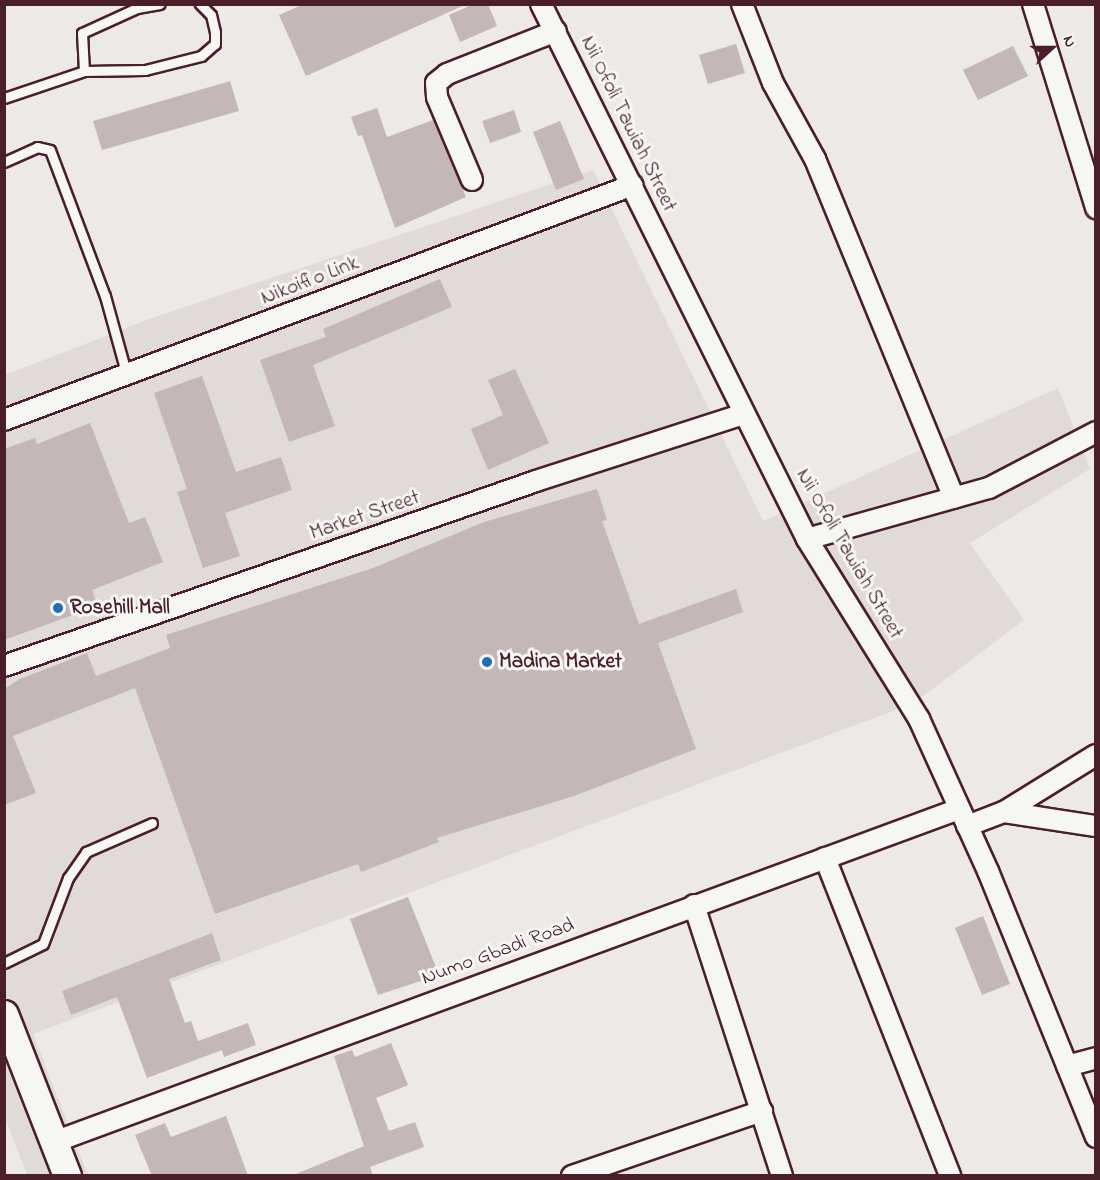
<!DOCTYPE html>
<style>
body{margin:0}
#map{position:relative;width:1100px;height:1180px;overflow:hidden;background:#ece9e6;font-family:"Indie Flower",sans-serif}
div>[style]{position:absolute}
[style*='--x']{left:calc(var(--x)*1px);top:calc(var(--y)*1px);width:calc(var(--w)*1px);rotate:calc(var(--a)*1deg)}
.built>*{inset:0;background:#e0dad8}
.building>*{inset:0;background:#c4b7b7}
.roads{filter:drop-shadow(2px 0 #4a1f2b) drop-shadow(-2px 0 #4a1f2b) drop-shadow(0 2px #4a1f2b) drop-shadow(0 -2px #4a1f2b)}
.lane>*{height:9px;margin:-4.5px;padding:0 4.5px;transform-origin:4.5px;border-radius:4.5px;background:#f6f6f2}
.street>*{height:20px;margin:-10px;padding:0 10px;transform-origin:10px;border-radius:10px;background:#f6f6f2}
.secondary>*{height:27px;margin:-13.5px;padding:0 13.5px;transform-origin:13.5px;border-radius:13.5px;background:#f6f6f2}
.dots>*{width:16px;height:16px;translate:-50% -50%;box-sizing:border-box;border:3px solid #f6f6f2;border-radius:50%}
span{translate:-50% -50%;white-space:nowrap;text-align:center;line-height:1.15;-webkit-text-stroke:6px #f6f6f2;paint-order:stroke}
.street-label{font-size:21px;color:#4a1f2b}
.poi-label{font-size:21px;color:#4a1f2b;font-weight:700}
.left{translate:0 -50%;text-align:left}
.frame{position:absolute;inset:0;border:6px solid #4a1f2b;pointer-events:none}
.north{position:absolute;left:1022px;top:18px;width:60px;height:60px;-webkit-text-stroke:4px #f6f6f2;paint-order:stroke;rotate:69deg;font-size:16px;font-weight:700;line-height:24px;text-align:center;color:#4a1f2b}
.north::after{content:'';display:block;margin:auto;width:21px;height:27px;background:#4a1f2b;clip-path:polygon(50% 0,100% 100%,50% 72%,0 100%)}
</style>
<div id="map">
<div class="built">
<i style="clip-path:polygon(593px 170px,763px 521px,1058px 388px,1090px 469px,970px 543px,1024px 620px,914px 703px,33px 1034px,88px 1175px,27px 1175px,5px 1118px,5px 375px,152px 318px)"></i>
</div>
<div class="building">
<i style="clip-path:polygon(304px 4px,467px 4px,306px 76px,279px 15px)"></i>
<i style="clip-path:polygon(474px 4px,488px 4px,497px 26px,460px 42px,449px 15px)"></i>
<i style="clip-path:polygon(736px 44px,745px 73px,708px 84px,699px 55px)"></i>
<i style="clip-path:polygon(1013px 46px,1028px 76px,978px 100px,963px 70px)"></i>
<i style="clip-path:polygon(230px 81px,239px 111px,102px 150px,93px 121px)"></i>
<i style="clip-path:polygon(377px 108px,387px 137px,433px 120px,466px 197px,395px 228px,362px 135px,358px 136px,351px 117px)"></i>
<i style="clip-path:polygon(514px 110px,521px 132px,490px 143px,482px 121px)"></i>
<i style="clip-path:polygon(560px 121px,584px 179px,556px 190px,533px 132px)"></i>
<i style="clip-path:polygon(440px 279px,452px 307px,313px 365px,335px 426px,289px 442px,260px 360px,326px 337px,323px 329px)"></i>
<i style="clip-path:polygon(515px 369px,549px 443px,488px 470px,471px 429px,503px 415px,488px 380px)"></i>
<i style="clip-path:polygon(202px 376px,236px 472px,281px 457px,292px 490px,225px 513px,240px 556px,203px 568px,177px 492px,187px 489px,154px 393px)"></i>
<i style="clip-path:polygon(90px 423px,129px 523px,145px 517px,163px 562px,92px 590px,98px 606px,4px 640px,4px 449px,35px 438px,37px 444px)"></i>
<i style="clip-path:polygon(597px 489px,607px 520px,602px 521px,639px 624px,736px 589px,743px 612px,658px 643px,696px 749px,574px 796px,437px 838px,439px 842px,361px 872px,358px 864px,215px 914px,135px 688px,13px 736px,36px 793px,4px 805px,4px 689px,20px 679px,87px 653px,96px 676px,170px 648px,166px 635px,373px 568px,484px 522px)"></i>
<i style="clip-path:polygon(408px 897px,439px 975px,378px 995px,350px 919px)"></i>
<i style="clip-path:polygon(983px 916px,1010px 984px,982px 995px,955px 928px)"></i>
<i style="clip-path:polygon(212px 933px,221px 960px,169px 979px,185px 1023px,191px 1021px,198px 1041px,248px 1023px,256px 1045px,224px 1057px,222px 1050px,147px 1078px,117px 997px,71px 1015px,62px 991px)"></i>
<i style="clip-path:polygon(391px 1043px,408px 1085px,376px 1098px,389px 1131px,415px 1122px,424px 1147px,370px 1167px,373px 1176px,291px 1176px,364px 1146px,334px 1056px,352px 1050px,355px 1057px)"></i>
<i style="clip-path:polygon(226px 1116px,248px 1176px,152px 1176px,135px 1135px,165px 1123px,171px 1137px)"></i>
</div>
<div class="roads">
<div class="lane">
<i style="--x:84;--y:71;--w:38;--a:-93"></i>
<i style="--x:82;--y:33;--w:60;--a:-24.4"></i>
<i style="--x:137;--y:8;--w:23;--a:-10"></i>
<i style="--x:4;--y:98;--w:84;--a:-18.6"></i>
<i style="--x:84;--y:71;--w:61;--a:-0.9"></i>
<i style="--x:145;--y:70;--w:58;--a:-14"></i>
<i style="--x:201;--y:56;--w:18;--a:-41"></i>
<i style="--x:215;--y:44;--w:12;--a:-90"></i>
<i style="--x:215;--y:32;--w:17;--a:-103"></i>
<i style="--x:211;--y:15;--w:16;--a:-135"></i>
<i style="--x:4;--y:162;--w:36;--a:-24"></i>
<i style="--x:37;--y:147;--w:13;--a:13"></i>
<i style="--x:50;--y:150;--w:156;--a:69.4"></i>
<i style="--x:105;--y:296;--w:83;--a:74.6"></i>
<i style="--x:4;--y:963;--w:43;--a:-26"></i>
<i style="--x:43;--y:944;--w:71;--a:-69.3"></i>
<i style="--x:68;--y:878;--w:32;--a:-55"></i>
<i style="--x:86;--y:852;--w:72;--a:-23.7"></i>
</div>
<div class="street">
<i style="--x:541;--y:4;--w:597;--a:63.56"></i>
<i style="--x:807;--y:539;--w:212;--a:58.1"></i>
<i style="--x:919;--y:719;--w:167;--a:65.6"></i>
<i style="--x:988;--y:871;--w:287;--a:67.9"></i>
<i style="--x:742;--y:4;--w:85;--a:68.6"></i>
<i style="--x:773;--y:83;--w:87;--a:61.1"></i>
<i style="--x:815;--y:159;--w:366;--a:67.7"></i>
<i style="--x:1033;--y:4;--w:214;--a:72.8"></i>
<i style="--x:472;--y:180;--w:90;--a:-112.9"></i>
<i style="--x:437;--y:97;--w:14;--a:-94"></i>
<i style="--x:436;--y:83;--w:14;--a:-39"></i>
<i style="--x:447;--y:74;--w:117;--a:-21.5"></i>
<i style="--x:4;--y:420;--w:671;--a:-20.49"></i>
<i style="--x:807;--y:539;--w:189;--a:-15.7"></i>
<i style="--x:989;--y:488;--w:121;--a:-27.6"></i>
<i style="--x:4;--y:666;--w:563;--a:-19.17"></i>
<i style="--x:536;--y:481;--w:218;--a:-17.9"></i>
<i style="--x:1004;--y:812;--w:93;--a:8.7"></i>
<i style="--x:967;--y:826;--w:40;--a:-21"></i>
<i style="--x:1004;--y:812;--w:108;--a:-31.8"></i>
<i style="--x:825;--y:858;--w:342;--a:68.5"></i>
<i style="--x:694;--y:905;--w:285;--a:72"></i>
<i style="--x:1067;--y:1066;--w:30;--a:-15"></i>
<i style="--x:54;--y:1142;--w:964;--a:-20.2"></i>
<i style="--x:572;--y:1176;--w:201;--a:-18.9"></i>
</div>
<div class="secondary">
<i style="--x:4;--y:1014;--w:174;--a:68.7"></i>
</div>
</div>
<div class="dots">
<i style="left:58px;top:608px;background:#1f6fb2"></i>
<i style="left:487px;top:662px;background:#1f6fb2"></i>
</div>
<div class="street-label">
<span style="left:628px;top:124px;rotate:64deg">Nii Ofoli Tawiah Street</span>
<span style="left:310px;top:281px;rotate:-21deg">Nikoifio Link</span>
<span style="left:365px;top:516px;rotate:-19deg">Market Street</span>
<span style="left:849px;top:554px;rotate:60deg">Nii Ofoli Tawiah Street</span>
<span style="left:498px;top:952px;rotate:-20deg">Numo Gbadi Road</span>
</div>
<div class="poi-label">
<span class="left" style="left:70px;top:608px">Rosehill Mall</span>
<span class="left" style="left:499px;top:662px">Madina Market</span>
</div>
<div class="frame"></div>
<div class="north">N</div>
</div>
